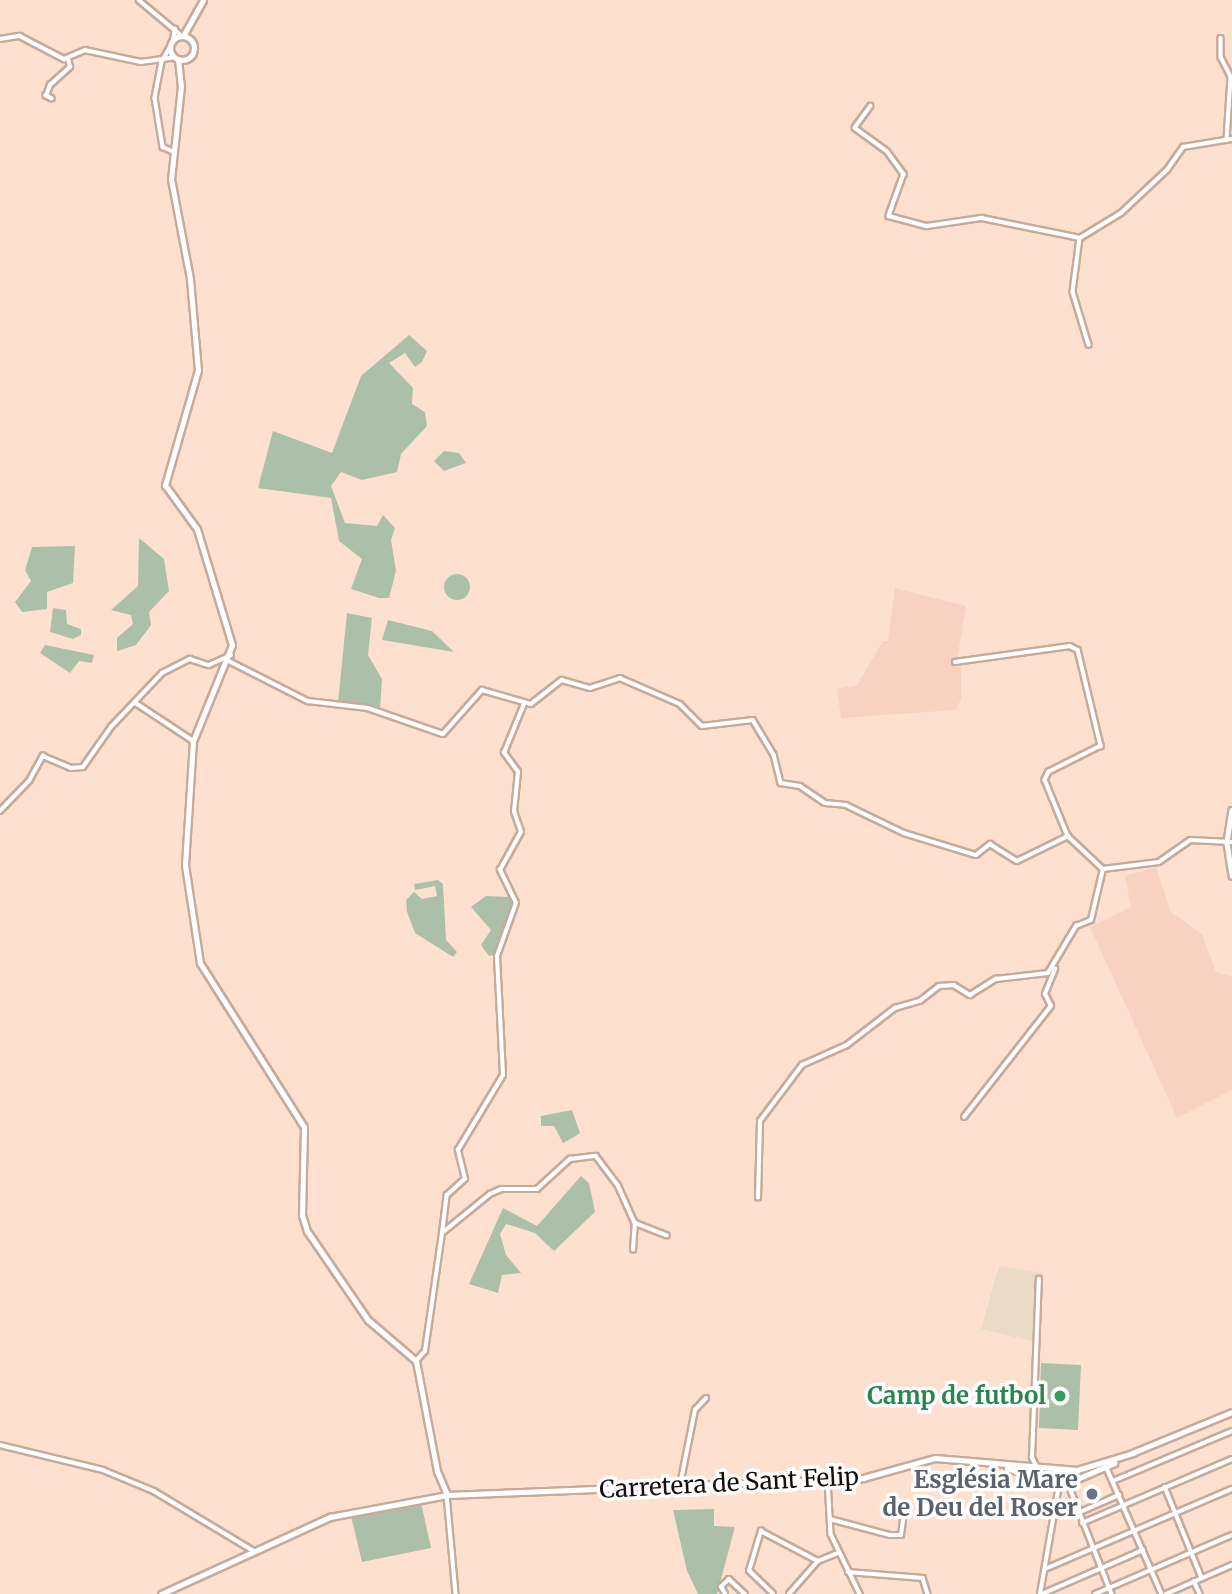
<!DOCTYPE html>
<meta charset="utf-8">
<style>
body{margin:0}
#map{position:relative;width:1232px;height:1594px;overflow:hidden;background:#fee0d1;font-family:Merriweather,serif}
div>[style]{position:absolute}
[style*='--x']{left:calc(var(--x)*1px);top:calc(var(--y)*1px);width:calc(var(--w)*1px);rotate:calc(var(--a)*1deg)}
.built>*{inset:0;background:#f7d2c0}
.education>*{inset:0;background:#e9dbc8}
.green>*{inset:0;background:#acc0a9}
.round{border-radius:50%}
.roads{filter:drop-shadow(2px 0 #c7aa9c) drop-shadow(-2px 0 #c7aa9c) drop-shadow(0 2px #c7aa9c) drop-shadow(0 -2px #c7aa9c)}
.minor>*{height:3.5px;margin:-1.75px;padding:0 1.75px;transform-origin:1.75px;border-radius:1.75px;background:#fff}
.tertiary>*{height:4.5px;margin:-2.25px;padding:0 2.25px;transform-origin:2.25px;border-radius:2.25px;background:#fff}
.secondary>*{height:5px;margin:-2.5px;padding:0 2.5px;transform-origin:2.5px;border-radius:2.5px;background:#fff}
.secondary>.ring{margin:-2.5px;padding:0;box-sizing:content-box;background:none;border:5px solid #fff;border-radius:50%}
.dots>*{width:19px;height:19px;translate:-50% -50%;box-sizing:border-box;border:4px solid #fff;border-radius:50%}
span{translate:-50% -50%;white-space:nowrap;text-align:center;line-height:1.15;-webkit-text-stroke:7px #fff;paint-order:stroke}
.leisure-label{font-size:24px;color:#27864d;font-weight:700}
.right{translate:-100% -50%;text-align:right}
.worship-label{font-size:24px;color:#5b616d;font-weight:700}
.street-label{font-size:24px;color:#180e09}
</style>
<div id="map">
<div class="built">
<i style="clip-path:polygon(895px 588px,966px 606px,956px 667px,961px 667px,961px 699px,956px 710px,841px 718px,837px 689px,857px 685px,883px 641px,888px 641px)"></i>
<i style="clip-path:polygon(1156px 867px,1171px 912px,1202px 934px,1216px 972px,1232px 977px,1232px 1090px,1177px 1118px,1090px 927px,1131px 907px,1125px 876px)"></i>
</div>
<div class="education">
<i style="clip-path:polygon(999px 1266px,1043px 1273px,1040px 1343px,981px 1329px)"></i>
</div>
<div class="green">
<i style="clip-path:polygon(409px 335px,427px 351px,422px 362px,415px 367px,405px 353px,389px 363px,413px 388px,412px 404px,425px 412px,427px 426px,401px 454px,397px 472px,362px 480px,341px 472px,331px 486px,345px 523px,377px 526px,383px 515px,395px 528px,391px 540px,396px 571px,389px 598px,379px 598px,351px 589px,362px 559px,339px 541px,331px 498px,258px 488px,273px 431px,332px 453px,361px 376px)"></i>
<i style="clip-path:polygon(444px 451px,459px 453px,466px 463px,444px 471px,434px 461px)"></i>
<i style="clip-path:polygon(139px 538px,164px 559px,169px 591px,149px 612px,151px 625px,136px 645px,117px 651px,117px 638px,133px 624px,131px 615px,111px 610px,138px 586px)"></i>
<i style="clip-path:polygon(75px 546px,73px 583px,47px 592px,47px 609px,22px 612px,15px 602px,31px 581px,25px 570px,32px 547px)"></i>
<i class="round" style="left:444px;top:574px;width:26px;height:26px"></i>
<i style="clip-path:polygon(53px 608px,66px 610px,67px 624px,81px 629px,81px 635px,73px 639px,50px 632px)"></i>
<i style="clip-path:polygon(347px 613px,372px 618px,368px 655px,382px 679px,380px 709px,338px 702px)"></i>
<i style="clip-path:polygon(388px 620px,432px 631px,454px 652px,382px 640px)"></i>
<i style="clip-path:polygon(45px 645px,94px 655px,92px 663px,79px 661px,70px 673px,40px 653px)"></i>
<i style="clip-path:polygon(438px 880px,443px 884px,446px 940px,457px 952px,453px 957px,415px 933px,407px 912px,406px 900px,414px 892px,422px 899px,437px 896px,435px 886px,415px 890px,414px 884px)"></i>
<i style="clip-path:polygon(486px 896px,511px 897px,514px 905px,496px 955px,489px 956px,481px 945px,491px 930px,471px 907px)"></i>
<i style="clip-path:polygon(572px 1110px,580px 1133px,574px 1137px,563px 1143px,554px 1126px,541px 1126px,541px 1116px)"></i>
<i style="clip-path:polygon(581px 1176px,589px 1183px,595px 1212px,554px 1251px,535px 1233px,506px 1224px,500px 1234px,506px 1255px,521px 1273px,502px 1275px,498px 1293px,469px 1284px,503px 1208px,537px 1226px)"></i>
<i style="clip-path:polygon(1041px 1363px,1081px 1365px,1078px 1430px,1039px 1428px)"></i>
<i style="clip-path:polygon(421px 1502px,431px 1548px,362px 1562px,351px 1516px)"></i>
<i style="clip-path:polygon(714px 1509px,714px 1526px,735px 1527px,717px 1594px,698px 1594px,687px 1571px,673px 1510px)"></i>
</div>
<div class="roads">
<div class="minor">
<i style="--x:139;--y:0;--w:56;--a:39.9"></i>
<i style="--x:1221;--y:38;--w:19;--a:90"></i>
<i style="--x:1221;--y:57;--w:22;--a:63"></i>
<i style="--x:1231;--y:77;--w:63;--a:93.6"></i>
<i style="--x:0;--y:39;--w:20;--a:-9"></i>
<i style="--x:20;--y:36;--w:50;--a:27.6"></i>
<i style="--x:64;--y:59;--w:23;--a:-23"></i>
<i style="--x:85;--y:50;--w:57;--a:12.1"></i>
<i style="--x:141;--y:62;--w:34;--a:-8"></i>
<i style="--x:173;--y:40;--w:11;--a:-80"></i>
<i style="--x:170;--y:48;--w:16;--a:120"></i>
<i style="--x:162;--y:62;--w:37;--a:101"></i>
<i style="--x:155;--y:98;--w:50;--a:80.7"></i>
<i style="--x:163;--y:147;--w:10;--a:24"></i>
<i style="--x:52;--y:99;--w:7;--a:-153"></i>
<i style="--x:46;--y:96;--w:12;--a:-70"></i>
<i style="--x:50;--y:85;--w:27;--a:-42"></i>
<i style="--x:70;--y:67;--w:8;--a:-104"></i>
<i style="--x:871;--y:106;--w:27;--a:126"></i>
<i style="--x:855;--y:128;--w:39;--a:36"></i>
<i style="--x:887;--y:151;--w:29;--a:54"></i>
<i style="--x:904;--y:174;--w:45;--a:109.7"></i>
<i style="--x:889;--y:216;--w:39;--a:15"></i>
<i style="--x:927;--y:226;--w:56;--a:-8.3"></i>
<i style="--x:982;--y:218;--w:100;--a:11.5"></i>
<i style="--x:1080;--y:238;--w:48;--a:-31.4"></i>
<i style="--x:1121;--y:213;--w:63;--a:-43.1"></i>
<i style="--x:1167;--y:170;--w:28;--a:-55"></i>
<i style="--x:1183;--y:147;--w:50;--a:-9.3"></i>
<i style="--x:1080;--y:238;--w:54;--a:97.4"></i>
<i style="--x:1073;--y:292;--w:55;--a:73.2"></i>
<i style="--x:229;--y:661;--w:89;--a:26.9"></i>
<i style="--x:308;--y:701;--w:60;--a:6.7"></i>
<i style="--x:368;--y:708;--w:79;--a:19.1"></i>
<i style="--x:443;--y:734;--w:59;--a:-48.4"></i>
<i style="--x:482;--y:690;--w:51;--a:15.9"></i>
<i style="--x:531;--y:704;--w:39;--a:-38"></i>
<i style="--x:562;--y:680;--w:29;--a:16"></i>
<i style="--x:590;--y:688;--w:32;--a:-18"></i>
<i style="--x:620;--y:678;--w:65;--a:23.4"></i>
<i style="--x:680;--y:704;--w:31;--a:45"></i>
<i style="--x:702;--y:726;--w:51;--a:-6.7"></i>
<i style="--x:753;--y:720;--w:41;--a:59"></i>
<i style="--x:774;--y:755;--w:29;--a:76"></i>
<i style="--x:781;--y:783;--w:19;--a:9"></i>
<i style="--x:800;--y:786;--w:30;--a:34"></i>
<i style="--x:825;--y:803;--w:21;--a:5"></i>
<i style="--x:846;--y:805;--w:64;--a:25.8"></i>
<i style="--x:904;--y:833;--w:75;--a:17"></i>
<i style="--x:976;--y:855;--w:18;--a:-38"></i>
<i style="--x:990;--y:844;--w:32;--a:32"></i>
<i style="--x:1017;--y:861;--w:57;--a:-26.1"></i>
<i style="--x:955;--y:662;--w:116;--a:-7.9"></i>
<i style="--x:1070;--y:646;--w:9;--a:27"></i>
<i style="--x:1078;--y:650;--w:99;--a:76.5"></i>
<i style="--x:1101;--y:746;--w:58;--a:153.4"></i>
<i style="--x:1049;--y:772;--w:9;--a:117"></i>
<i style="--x:1045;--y:780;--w:61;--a:67.7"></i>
<i style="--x:1068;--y:836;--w:48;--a:43.3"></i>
<i style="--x:1103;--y:869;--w:56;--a:-7.1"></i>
<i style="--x:1159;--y:862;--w:38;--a:-35"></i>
<i style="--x:1190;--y:840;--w:42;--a:2.7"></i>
<i style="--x:136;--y:703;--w:67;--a:33.5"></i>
<i style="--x:0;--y:811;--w:42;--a:-46"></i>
<i style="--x:29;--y:781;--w:29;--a:-61"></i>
<i style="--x:43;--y:756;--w:30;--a:23"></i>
<i style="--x:71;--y:768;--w:12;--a:-5"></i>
<i style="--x:83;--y:767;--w:49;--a:-55"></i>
<i style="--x:111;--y:727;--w:74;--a:-46.6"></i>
<i style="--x:162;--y:673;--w:31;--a:-27"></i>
<i style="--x:190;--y:659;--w:20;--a:18"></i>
<i style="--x:209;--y:665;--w:24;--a:-24"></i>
<i style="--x:964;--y:1117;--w:141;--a:-51.9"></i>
<i style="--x:1051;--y:1006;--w:13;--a:-117"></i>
<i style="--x:1045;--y:994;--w:27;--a:-68"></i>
<i style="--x:758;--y:1198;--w:77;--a:-88.5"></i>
<i style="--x:760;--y:1121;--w:70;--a:-53.1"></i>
<i style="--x:802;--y:1065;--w:49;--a:-24"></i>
<i style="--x:847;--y:1045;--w:61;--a:-37.6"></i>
<i style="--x:895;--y:1008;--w:26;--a:-16"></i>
<i style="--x:920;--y:1001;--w:24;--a:-38"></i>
<i style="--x:939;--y:986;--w:15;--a:-4"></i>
<i style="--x:954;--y:985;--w:19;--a:32"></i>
<i style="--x:970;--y:995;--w:31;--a:-32"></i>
<i style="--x:996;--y:979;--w:52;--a:-6.6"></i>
<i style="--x:1048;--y:973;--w:55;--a:-59.2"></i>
<i style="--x:1076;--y:926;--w:16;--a:-22"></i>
<i style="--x:1091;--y:920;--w:52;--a:-76.8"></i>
<i style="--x:442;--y:1233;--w:38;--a:-83"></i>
<i style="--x:447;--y:1195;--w:24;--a:-42"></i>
<i style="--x:465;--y:1179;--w:30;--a:-104"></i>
<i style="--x:458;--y:1150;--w:87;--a:-59"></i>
<i style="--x:503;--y:1075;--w:119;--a:-92.9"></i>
<i style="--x:497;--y:956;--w:56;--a:-70.3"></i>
<i style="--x:516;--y:903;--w:37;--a:-116"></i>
<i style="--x:500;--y:870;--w:43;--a:-61.1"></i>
<i style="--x:521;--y:832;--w:21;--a:-109"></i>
<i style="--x:514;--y:812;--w:40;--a:-84.3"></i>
<i style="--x:518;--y:772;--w:24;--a:-126"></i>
<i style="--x:504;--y:753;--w:53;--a:-67.8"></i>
<i style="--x:633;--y:1250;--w:27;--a:-86"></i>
<i style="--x:416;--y:1361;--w:13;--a:-48"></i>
<i style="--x:425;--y:1351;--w:119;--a:-81.8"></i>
<i style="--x:442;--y:1233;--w:62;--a:-39.1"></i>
<i style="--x:490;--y:1194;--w:12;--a:-24"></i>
<i style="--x:501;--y:1189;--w:36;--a:0"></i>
<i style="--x:537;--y:1189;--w:45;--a:-42.3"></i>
<i style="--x:570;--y:1159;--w:26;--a:-7"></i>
<i style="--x:596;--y:1156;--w:36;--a:53"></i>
<i style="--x:618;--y:1185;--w:42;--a:65.9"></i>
<i style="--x:635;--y:1223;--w:34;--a:21"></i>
<i style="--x:0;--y:1445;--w:106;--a:13.6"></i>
<i style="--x:103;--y:1470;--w:55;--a:22.4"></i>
<i style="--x:154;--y:1491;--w:117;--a:31"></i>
<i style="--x:1036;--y:1466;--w:9;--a:-117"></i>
<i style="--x:1032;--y:1458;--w:179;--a:-87.8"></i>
<i style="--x:1106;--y:1466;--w:140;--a:66.4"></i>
<i style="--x:828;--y:1480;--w:54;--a:86.8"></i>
<i style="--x:831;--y:1534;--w:67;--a:64.2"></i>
<i style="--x:1113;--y:1481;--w:129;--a:-22.8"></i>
<i style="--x:1068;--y:1483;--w:119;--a:68.4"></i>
<i style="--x:680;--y:1485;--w:76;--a:-78.7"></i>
<i style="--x:695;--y:1410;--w:16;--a:-47"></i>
<i style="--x:1165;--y:1487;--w:98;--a:67.9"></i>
<i style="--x:447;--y:1495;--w:99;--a:84.8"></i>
<i style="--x:1078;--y:1513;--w:45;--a:-23.7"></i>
<i style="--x:830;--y:1519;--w:62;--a:14.9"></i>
<i style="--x:890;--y:1535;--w:11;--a:0"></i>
<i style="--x:901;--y:1535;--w:15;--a:-82"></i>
<i style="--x:1082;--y:1523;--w:163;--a:-23.1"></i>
<i style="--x:1045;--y:1569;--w:203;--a:-23.2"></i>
<i style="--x:848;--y:1572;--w:75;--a:4.6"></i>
<i style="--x:923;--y:1578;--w:17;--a:73"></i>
<i style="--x:1194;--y:1581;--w:14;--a:65"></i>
<i style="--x:725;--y:1594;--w:8;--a:-120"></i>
<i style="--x:721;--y:1587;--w:11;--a:-45"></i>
<i style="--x:729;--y:1579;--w:22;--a:43"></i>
<i style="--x:773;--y:1594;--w:33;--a:-136"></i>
<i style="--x:749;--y:1571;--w:42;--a:-73.3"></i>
<i style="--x:761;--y:1531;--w:64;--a:27.8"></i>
<i style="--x:789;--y:1594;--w:44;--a:-48.7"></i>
<i style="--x:818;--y:1561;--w:22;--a:-22"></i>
<i style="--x:1040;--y:1594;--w:111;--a:-80.1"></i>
<i style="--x:1042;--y:1594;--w:110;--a:-23.5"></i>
<i style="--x:1095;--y:1594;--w:149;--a:-23.3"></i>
<i style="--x:1166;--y:1594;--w:72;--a:-23.7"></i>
</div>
<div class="tertiary">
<i style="--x:1232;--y:810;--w:33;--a:99"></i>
<i style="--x:1227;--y:843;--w:33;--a:81"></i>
<i style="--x:161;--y:1594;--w:186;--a:-24.5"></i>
<i style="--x:330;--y:1517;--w:119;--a:-10.6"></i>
</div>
<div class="secondary">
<i style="--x:183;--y:36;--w:41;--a:-60.9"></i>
<i class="ring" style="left:170px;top:36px;width:19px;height:19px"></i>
<i style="--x:178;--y:59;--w:27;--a:84"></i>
<i style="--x:181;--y:86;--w:94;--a:96.1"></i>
<i style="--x:171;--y:179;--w:102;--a:79.2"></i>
<i style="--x:190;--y:279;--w:91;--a:85"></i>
<i style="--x:198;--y:370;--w:120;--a:106"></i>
<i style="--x:165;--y:485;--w:54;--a:54"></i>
<i style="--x:197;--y:529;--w:121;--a:73.2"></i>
<i style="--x:232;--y:645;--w:104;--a:112.1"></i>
<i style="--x:193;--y:741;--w:124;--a:93.7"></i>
<i style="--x:185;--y:865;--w:99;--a:81.3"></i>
<i style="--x:200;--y:963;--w:194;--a:57.6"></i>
<i style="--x:304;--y:1127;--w:88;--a:91.3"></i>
<i style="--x:302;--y:1215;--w:17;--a:73"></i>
<i style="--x:307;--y:1231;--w:108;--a:55.6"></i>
<i style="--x:368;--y:1320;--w:63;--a:40.5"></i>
<i style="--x:416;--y:1361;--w:112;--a:79.2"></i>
<i style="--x:437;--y:1471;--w:26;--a:67"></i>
<i style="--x:447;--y:1495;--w:416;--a:-2.3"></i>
<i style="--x:863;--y:1478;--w:75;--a:-15.5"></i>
<i style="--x:935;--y:1458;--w:143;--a:4.8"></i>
<i style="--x:1077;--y:1470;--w:59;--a:-16.9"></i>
<i style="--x:1132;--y:1453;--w:108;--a:-22.3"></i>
<i style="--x:1007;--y:1468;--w:59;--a:16.9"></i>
<i style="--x:1063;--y:1485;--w:56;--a:-23.3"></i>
</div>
</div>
<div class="dots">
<i style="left:1060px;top:1396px;background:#2e9e5b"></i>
<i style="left:1092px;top:1494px;background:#6b7280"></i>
</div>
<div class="leisure-label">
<span class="right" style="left:1046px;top:1396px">Camp de futbol</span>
</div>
<div class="worship-label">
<span class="right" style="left:1078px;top:1494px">Església Mare<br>de Deu del Roser</span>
</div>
<div class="street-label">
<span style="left:729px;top:1483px;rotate:-3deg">Carretera de Sant Felip</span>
</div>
</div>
